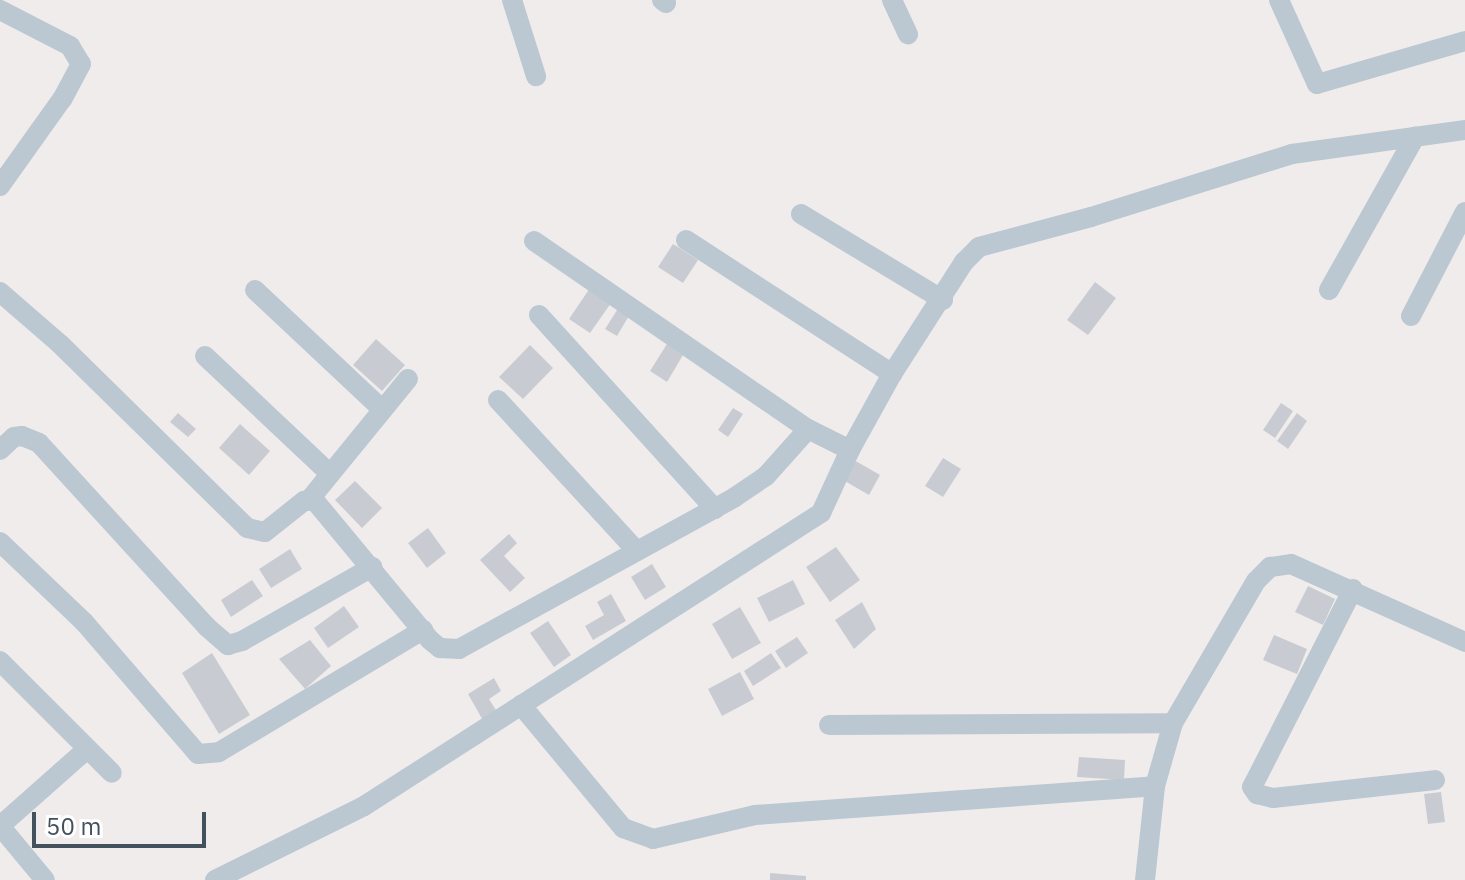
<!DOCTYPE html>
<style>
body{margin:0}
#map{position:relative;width:1465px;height:880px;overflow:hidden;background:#f0ecec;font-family:"IBM Plex Sans",sans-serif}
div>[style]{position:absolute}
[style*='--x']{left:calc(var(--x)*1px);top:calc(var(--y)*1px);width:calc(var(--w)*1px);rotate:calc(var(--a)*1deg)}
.building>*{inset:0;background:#c8ccd2}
.minor>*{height:20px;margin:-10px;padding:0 10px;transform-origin:10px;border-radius:10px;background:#bbc8d1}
span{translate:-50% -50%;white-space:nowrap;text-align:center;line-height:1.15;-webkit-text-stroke:7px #fff;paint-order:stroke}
.scale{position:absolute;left:32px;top:812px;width:174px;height:36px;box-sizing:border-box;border:4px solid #43515c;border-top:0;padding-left:10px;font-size:24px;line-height:28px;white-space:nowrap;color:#43515c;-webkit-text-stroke:6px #fff;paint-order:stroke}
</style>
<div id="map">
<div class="building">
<i style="clip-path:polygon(673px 244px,698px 260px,683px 283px,658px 267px)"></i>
<i style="clip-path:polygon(1095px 282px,1116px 298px,1088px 335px,1067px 320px)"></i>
<i style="clip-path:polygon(590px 288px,611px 303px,590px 333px,569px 319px)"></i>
<i style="clip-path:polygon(619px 307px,630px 314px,617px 336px,605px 329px)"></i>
<i style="clip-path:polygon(376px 339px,405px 365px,382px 391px,353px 365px)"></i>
<i style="clip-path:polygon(667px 344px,683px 355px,667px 382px,650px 371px)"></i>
<i style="clip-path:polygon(530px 345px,553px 368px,523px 399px,499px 377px)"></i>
<i style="clip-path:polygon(1281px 403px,1293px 411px,1275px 438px,1263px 430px)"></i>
<i style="clip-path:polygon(733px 408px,743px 414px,728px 437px,718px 430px)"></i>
<i style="clip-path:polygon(178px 413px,196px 429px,188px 437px,170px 422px)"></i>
<i style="clip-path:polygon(1297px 413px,1307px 421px,1288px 449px,1277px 441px)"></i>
<i style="clip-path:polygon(240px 424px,270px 451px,249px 475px,219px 448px)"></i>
<i style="clip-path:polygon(943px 458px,961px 469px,943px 497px,925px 486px)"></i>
<i style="clip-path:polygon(854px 460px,880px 475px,869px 495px,843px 480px)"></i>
<i style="clip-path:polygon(355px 481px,382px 508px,362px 528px,335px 500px)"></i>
<i style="clip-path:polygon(428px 528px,446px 553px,427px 568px,408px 543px)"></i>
<i style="clip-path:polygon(509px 534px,517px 543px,504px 556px,525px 578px,510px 592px,480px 560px)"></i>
<i style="clip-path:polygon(836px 547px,860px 580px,830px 602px,806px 567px)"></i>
<i style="clip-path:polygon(290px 549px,302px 569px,271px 588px,259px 569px)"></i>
<i style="clip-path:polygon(652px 564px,666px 587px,645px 600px,631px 577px)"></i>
<i style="clip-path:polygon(252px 580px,263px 596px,231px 617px,221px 600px)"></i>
<i style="clip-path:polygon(793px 580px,805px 604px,769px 622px,757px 598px)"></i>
<i style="clip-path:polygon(1308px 586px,1335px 599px,1323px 625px,1295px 612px)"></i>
<i style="clip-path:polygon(611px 594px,626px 621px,593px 640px,585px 626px,604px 615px,597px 602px)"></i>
<i style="clip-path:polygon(862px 602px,876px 629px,854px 649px,835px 620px)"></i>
<i style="clip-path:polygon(344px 606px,359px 627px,328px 648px,314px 628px)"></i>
<i style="clip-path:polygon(740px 607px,761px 643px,732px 659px,712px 624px)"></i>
<i style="clip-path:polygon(548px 621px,571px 655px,554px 667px,530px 633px)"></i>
<i style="clip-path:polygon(1274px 635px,1307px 649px,1297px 674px,1263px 660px)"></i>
<i style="clip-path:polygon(797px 637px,808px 653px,786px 668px,775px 651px)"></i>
<i style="clip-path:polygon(310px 640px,331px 666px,305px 689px,279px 659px)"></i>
<i style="clip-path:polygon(212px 653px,250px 715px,219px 734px,182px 673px)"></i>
<i style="clip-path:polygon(771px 653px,781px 668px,753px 686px,744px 671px)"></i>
<i style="clip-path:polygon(740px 672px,754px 699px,722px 716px,708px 689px)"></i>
<i style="clip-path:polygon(494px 678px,501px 691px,489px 699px,499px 715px,485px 724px,468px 694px)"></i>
<i style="clip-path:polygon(1079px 757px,1125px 760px,1124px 780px,1077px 777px)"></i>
<i style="clip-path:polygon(1441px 792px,1445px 822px,1428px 824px,1424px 794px)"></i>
<i style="clip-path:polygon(770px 873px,806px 876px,806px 880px,770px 880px)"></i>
</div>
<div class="minor">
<i style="--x:512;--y:0;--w:80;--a:72.5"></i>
<i style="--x:662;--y:0;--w:5;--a:37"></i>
<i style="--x:892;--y:0;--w:38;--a:65"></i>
<i style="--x:1279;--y:0;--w:92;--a:65.7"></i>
<i style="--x:1317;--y:84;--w:154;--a:-16.2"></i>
<i style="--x:0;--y:10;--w:79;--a:27.2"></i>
<i style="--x:70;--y:46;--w:21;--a:59"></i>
<i style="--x:81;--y:64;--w:40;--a:118"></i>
<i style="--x:62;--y:99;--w:107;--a:125.5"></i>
<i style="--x:801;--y:214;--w:166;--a:31.2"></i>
<i style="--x:686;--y:240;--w:246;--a:33"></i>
<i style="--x:534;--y:241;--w:332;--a:34.5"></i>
<i style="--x:255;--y:290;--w:175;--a:43.2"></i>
<i style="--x:1329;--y:290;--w:176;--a:-60.7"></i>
<i style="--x:0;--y:292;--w:79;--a:40.9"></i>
<i style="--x:60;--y:344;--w:262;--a:44.5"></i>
<i style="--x:247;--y:528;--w:18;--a:13"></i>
<i style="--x:265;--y:532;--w:50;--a:-38.5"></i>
<i style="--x:304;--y:501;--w:11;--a:0"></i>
<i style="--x:315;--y:501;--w:180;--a:50.4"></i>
<i style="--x:430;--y:640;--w:13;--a:39"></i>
<i style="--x:440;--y:648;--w:19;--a:3"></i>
<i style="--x:459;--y:649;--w:315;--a:-28.8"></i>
<i style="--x:735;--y:497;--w:37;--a:-34"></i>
<i style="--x:766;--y:476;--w:63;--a:-48.2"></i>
<i style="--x:808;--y:429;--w:47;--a:26.6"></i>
<i style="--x:850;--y:450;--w:87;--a:-61.1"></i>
<i style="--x:892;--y:374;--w:133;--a:-57.3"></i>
<i style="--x:964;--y:262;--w:21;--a:-45"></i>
<i style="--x:979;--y:247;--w:116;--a:-15"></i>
<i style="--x:1091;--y:217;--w:211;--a:-17.4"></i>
<i style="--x:1292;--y:154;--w:175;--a:-7.9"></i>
<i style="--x:539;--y:315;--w:262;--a:47.8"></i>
<i style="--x:1411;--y:316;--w:117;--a:-62.6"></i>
<i style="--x:205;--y:356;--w:172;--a:43.3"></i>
<i style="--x:498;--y:400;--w:205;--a:47.4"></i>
<i style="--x:0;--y:450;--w:19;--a:-43"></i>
<i style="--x:14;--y:437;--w:8;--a:-7"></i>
<i style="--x:22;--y:436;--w:18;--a:22"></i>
<i style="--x:39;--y:443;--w:249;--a:47.6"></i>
<i style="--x:207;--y:627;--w:28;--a:41"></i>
<i style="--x:228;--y:645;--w:15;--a:-16"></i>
<i style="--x:242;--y:641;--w:150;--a:-29.6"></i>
<i style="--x:310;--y:499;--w:155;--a:-50.8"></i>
<i style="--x:0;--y:542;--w:116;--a:43.6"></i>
<i style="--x:84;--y:622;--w:174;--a:49.2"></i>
<i style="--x:198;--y:754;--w:21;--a:-5"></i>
<i style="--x:219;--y:752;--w:238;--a:-30.9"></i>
<i style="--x:1353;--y:589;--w:222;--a:117"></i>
<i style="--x:1252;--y:787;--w:9;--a:54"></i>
<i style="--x:1257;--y:794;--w:16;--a:14"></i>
<i style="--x:1273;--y:798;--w:163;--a:-6.3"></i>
<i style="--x:0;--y:661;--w:158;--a:45"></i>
<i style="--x:521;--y:705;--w:160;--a:50.3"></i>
<i style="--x:623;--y:828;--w:32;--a:20"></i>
<i style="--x:653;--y:839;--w:105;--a:-13.2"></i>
<i style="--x:755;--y:815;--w:401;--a:-4.1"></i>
<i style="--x:829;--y:725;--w:344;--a:-0.3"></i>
<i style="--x:0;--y:826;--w:116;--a:-41.5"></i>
<i style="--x:0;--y:826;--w:70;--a:50.2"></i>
<i style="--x:215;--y:880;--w:166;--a:-26.4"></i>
<i style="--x:364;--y:806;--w:543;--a:-32.67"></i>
<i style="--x:821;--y:513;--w:69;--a:-65.3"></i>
<i style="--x:1145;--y:880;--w:95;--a:-83.9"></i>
<i style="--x:1155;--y:786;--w:66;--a:-74.1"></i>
<i style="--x:1173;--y:723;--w:164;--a:-59.7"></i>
<i style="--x:1256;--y:581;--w:20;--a:-45"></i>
<i style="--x:1270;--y:567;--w:21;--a:-8"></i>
<i style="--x:1291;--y:564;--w:191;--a:24.1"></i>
</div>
<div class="scale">50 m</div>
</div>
